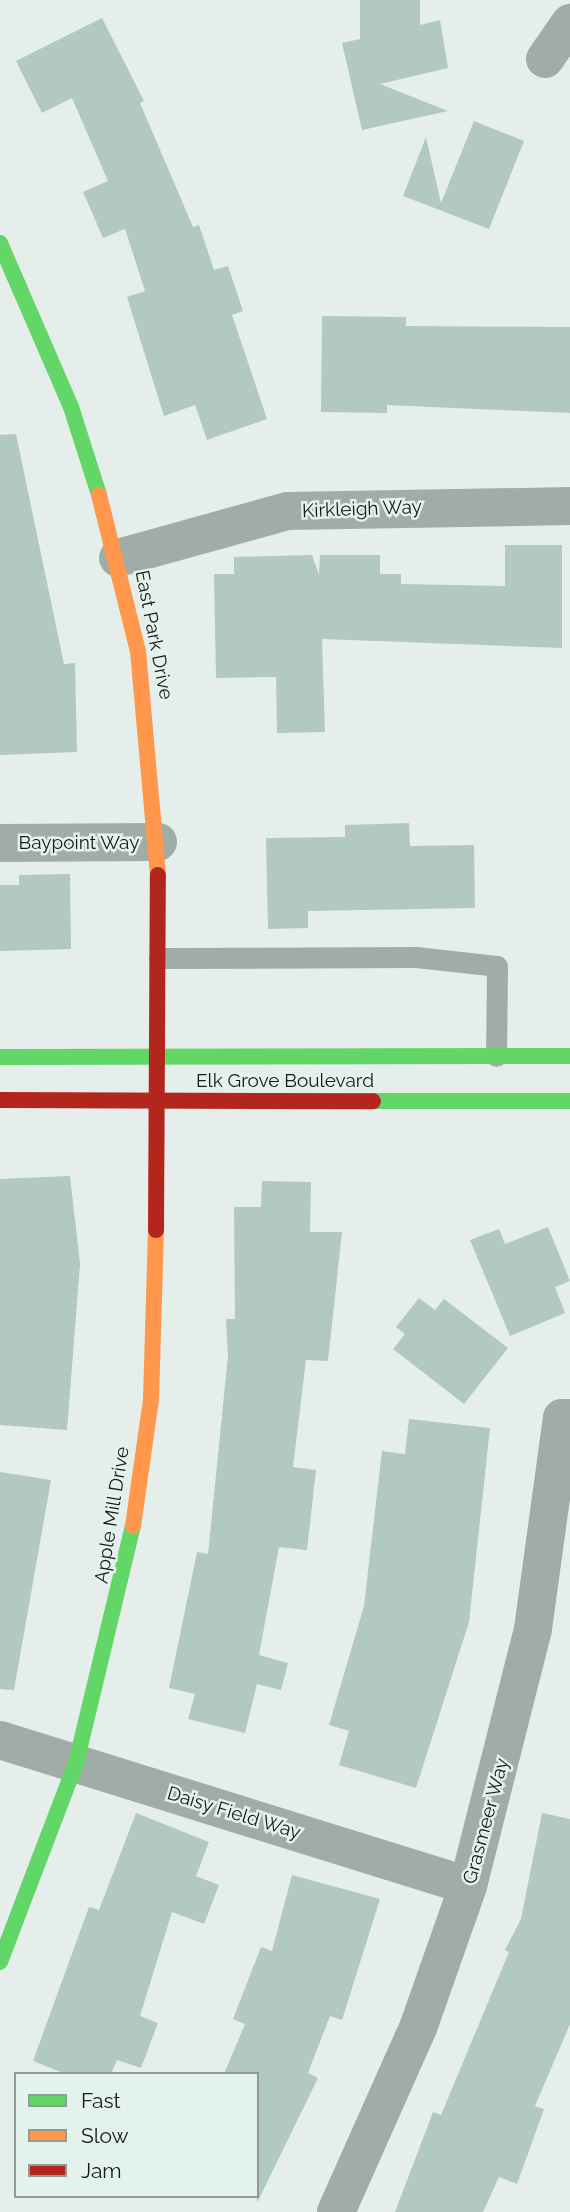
<!DOCTYPE html>
<style>
body{margin:0}
#map{position:relative;width:570px;height:2212px;overflow:hidden;background:#e6eeeb;font-family:Raleway,sans-serif}
div>[style]{position:absolute}
[style*='--x']{left:calc(var(--x)*1px);top:calc(var(--y)*1px);width:calc(var(--w)*1px);rotate:calc(var(--a)*1deg)}
.building>*{inset:0;background:#b1c9c0}
.lane>*{height:21px;margin:-10.5px;padding:0 10.5px;transform-origin:10.5px;border-radius:10.5px;background:#a0ada7}
.street>*{height:38px;margin:-19px;padding:0 19px;transform-origin:19px;border-radius:19px;background:#a0ada7}
.fast>*{height:16px;margin:-8px;padding:0 8px;transform-origin:8px;border-radius:8px;background:#63d668}
.slow>*{height:16px;margin:-8px;padding:0 8px;transform-origin:8px;border-radius:8px;background:#ff974d}
.jam>*{height:16px;margin:-8px;padding:0 8px;transform-origin:8px;border-radius:8px;background:#b3261e}
span{translate:-50% -50%;white-space:nowrap;text-align:center;line-height:1.15;-webkit-text-stroke:5px #e3f2eb;paint-order:stroke}
.street-label{font-size:19px;color:#151a18}
.legend{position:absolute;left:14px;top:2072px;width:245px;height:126px;box-sizing:border-box;background:#e3f2eb;border:2px solid #919c97;margin:0;padding:9px 12px;list-style:none;font-size:21px;color:#151a18}
.legend li{display:flex;align-items:center;gap:14px;height:35px}
.legend b{width:35px;border:2px solid #919c97}
</style>
<div id="map">
<div class="building">
<i style="clip-path:polygon(360px 0,420px 0,420px 25px,440px 20px,448px 68px,380px 84px,448px 111px,362px 130px,342px 43px,360px 39px)"></i>
<i style="clip-path:polygon(102px 18px,144px 101px,140px 103px,193px 227px,199px 225px,214px 270px,228px 266px,243px 311px,232px 315px,267px 419px,207px 440px,195px 405px,164px 416px,127px 297px,145px 291px,125px 229px,103px 238px,83px 192px,108px 181px,72px 98px,42px 113px,16px 61px)"></i>
<i style="clip-path:polygon(474px 121px,524px 141px,489px 229px,403px 196px,426px 137px,441px 203px)"></i>
<i style="clip-path:polygon(322px 316px,406px 317px,406px 326px,570px 327px,570px 413px,387px 405px,387px 413px,321px 412px)"></i>
<i style="clip-path:polygon(16px 434px,64px 664px,75px 663px,77px 752px,0 755px,0 435px)"></i>
<i style="clip-path:polygon(505px 545px,562px 545px,562px 648px,322px 639px,325px 732px,277px 733px,276px 677px,216px 678px,214px 574px,234px 574px,234px 557px,312px 555px,319px 575px,320px 555px,380px 555px,380px 574px,401px 574px,401px 584px,505px 586px)"></i>
<i style="clip-path:polygon(409px 823px,410px 846px,474px 845px,475px 908px,308px 911px,308px 928px,268px 929px,266px 838px,345px 837px,345px 825px)"></i>
<i style="clip-path:polygon(70px 874px,71px 949px,0 951px,0 885px,19px 885px,19px 875px)"></i>
<i style="clip-path:polygon(70px 1176px,80px 1264px,67px 1430px,0 1425px,0 1179px)"></i>
<i style="clip-path:polygon(262px 1181px,311px 1182px,310px 1232px,342px 1232px,328px 1361px,306px 1360px,293px 1467px,316px 1470px,307px 1550px,279px 1547px,259px 1655px,288px 1663px,281px 1690px,257px 1684px,245px 1733px,188px 1719px,195px 1694px,169px 1688px,197px 1552px,208px 1554px,228px 1356px,226px 1319px,235px 1319px,234px 1207px,261px 1207px)"></i>
<i style="clip-path:polygon(548px 1227px,570px 1281px,555px 1287px,565px 1313px,510px 1336px,470px 1240px,499px 1229px,505px 1244px)"></i>
<i style="clip-path:polygon(419px 1298px,435px 1310px,444px 1299px,508px 1348px,464px 1404px,393px 1349px,405px 1334px,396px 1327px)"></i>
<i style="clip-path:polygon(409px 1419px,490px 1428px,469px 1622px,416px 1788px,339px 1765px,349px 1731px,329px 1725px,364px 1606px,382px 1451px,405px 1454px)"></i>
<i style="clip-path:polygon(0 1472px,51px 1480px,14px 1690px,0 1689px)"></i>
<i style="clip-path:polygon(136px 1813px,209px 1842px,196px 1876px,219px 1885px,204px 1924px,172px 1912px,140px 2016px,158px 2023px,141px 2068px,117px 2060px,111px 2074px,66px 2074px,33px 2061px,89px 1907px,99px 1910px)"></i>
<i style="clip-path:polygon(542px 1813px,570px 1819px,570px 2024px,535px 2106px,544px 2109px,517px 2184px,499px 2177px,483px 2212px,395px 2212px,433px 2112px,441px 2115px,509px 1952px,505px 1950px,521px 1919px)"></i>
<i style="clip-path:polygon(292px 1875px,380px 1899px,342px 2020px,330px 2016px,308px 2073px,318px 2078px,257px 2203px,257px 2074px,224px 2074px,245px 2024px,233px 2019px,261px 1947px,272px 1951px)"></i>
</div>
<div class="lane">
<i style="--x:159;--y:958;--w:257;--a:-0.2"></i>
<i style="--x:416;--y:957;--w:81;--a:6.3"></i>
<i style="--x:497;--y:966;--w:90;--a:90.6"></i>
</div>
<div class="street">
<i style="--x:545;--y:59;--w:44;--a:-55.2"></i>
<i style="--x:118;--y:558;--w:176;--a:-15.5"></i>
<i style="--x:288;--y:511;--w:282;--a:-1"></i>
<i style="--x:0;--y:843;--w:158;--a:-0.4"></i>
<i style="--x:0;--y:1740;--w:490;--a:17.3"></i>
<i style="--x:336;--y:2212;--w:201;--a:-66"></i>
<i style="--x:418;--y:2028;--w:151;--a:-70.6"></i>
<i style="--x:468;--y:1886;--w:265;--a:-75.8"></i>
<i style="--x:533;--y:1629;--w:213;--a:-82.2"></i>
<i style="--x:562;--y:1418;--w:8;--a:0"></i>
</div>
<div class="fast">
<i style="--x:0;--y:243;--w:179;--a:66.6"></i>
<i style="--x:71;--y:407;--w:92;--a:72.3"></i>
<i style="--x:0;--y:1057;--w:570;--a:-0.1"></i>
<i style="--x:373;--y:1101;--w:197;--a:0"></i>
<i style="--x:0;--y:1962;--w:213;--a:-69.1"></i>
<i style="--x:76;--y:1763;--w:244;--a:-76.5"></i>
</div>
<div class="slow">
<i style="--x:99;--y:495;--w:161;--a:76"></i>
<i style="--x:138;--y:651;--w:225;--a:84.9"></i>
<i style="--x:133;--y:1526;--w:128;--a:-81.9"></i>
<i style="--x:151;--y:1399;--w:169;--a:-88.3"></i>
</div>
<div class="jam">
<i style="--x:0;--y:1100;--w:373;--a:0.2"></i>
<i style="--x:156;--y:1230;--w:355;--a:-89.7"></i>
</div>
<div class="street-label">
<span style="left:362px;top:509px;rotate:-2deg">Kirkleigh Way</span>
<span style="left:154px;top:635px;rotate:79deg">East Park Drive</span>
<span style="left:79px;top:843px">Baypoint Way</span>
<span style="left:285px;top:1081px">Elk Grove Boulevard</span>
<span style="left:112px;top:1515px;rotate:-81deg">Apple Mill Drive</span>
<span style="left:234px;top:1813px;rotate:17deg">Daisy Field Way</span>
<span style="left:486px;top:1821px;rotate:-75deg">Grasmeer Way</span>
</div>
<ul class="legend">
<li><b style="height:9px;background:#63d668"></b>Fast</li>
<li><b style="height:9px;background:#ff974d"></b>Slow</li>
<li><b style="height:9px;background:#b3261e"></b>Jam</li>
</ul>
</div>
